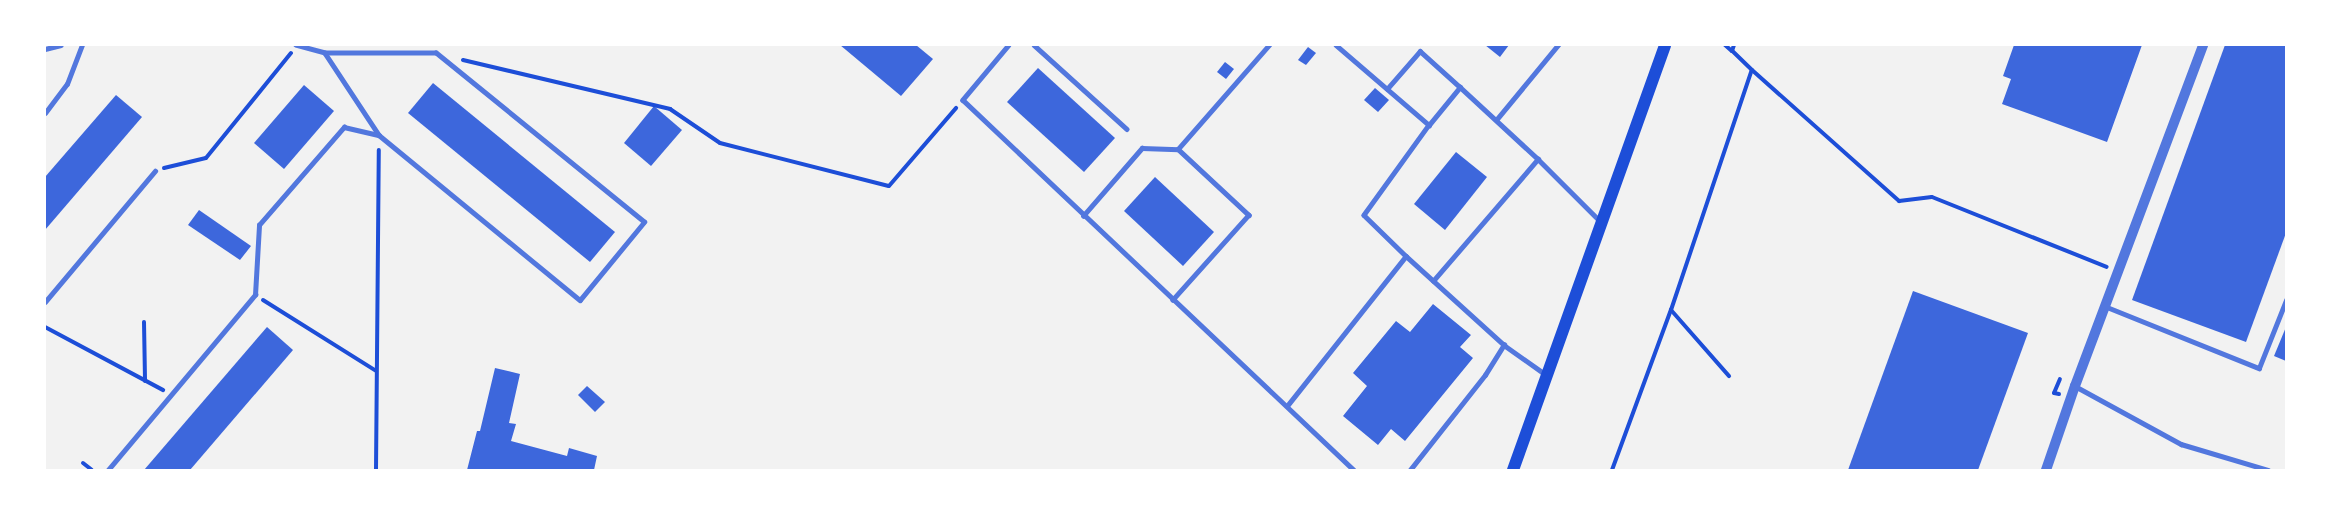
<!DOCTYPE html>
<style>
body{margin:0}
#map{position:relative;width:2331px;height:515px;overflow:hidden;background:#f2f2f2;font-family:"Alegreya Sans",sans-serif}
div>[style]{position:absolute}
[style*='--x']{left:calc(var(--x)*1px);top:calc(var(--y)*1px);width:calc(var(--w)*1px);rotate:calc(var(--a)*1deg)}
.building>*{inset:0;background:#3d67dc}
.path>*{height:4px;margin:-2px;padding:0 2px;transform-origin:2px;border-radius:2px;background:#1d4ed8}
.service>*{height:4.5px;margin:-2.25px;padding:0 2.25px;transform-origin:2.25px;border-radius:2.25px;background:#5277de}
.tertiary>*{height:10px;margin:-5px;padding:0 5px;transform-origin:5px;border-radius:5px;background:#5277de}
.secondary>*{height:12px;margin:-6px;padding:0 6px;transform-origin:6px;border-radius:6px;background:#1d4ed8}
span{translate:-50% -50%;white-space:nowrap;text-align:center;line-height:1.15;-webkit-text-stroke:6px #fff;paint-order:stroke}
.frame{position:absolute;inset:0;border:46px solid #fff;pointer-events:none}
</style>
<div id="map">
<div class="building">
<i style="clip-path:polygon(840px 45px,916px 45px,933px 59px,901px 96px)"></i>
<i style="clip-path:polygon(1485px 45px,1509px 45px,1500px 57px)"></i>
<i style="clip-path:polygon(2014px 45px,2142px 45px,2107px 142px,2002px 104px,2011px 79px,2003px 76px)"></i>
<i style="clip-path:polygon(2225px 45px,2286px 45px,2286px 233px,2246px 342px,2132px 300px)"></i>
<i style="clip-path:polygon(1308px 47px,1316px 53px,1306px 65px,1298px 60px)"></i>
<i style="clip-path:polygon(1225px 62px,1234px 69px,1226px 79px,1217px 72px)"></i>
<i style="clip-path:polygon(1038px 68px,1115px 138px,1084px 172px,1007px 102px)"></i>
<i style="clip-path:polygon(433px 83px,615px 232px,590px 262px,408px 113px)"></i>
<i style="clip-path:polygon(304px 85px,334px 111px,284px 169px,254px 143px)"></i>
<i style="clip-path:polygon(1375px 88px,1389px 100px,1378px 112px,1364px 100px)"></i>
<i style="clip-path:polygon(116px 95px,142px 117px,45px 230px,45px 177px)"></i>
<i style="clip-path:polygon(654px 106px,682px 130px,651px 166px,624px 143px)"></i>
<i style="clip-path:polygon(1456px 152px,1487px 177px,1445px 230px,1414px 204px)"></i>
<i style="clip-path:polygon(1155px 177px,1214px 232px,1183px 266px,1124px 211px)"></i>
<i style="clip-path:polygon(199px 210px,251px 246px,240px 260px,188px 225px)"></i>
<i style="clip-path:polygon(1913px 291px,2028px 333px,1978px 470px,1848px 470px)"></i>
<i style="clip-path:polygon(1433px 304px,1471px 335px,1460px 347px,1473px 358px,1405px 441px,1391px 429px,1378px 445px,1343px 416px,1367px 386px,1353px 373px,1396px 321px,1410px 332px)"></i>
<i style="clip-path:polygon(267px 327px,293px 350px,190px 470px,144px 470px)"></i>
<i style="clip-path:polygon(2286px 327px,2286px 361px,2274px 356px)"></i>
<i style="clip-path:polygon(495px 368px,520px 374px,509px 423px,516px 424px,511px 441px,567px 456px,569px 448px,597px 456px,594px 470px,467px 470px,477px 431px,480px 431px)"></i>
<i style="clip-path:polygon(587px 386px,605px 402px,595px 412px,578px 395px)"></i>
</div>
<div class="path">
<i style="--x:1725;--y:45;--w:9;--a:41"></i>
<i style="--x:463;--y:60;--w:213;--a:13.3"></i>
<i style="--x:670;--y:109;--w:60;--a:34.2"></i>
<i style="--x:720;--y:143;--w:174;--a:14.3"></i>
<i style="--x:889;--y:186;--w:103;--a:-49.3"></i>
<i style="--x:1752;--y:70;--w:197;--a:41.7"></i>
<i style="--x:1899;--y:201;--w:33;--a:-7"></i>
<i style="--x:1932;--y:197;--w:188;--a:21.8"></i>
<i style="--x:164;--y:168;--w:43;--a:-13.4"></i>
<i style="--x:206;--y:158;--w:135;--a:-51"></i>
<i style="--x:263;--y:300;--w:133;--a:32.1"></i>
<i style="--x:1671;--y:310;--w:88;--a:48.7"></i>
<i style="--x:144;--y:322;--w:59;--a:89"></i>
<i style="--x:45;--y:327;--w:134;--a:28.1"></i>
<i style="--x:2059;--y:394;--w:5;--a:-169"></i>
<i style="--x:2054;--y:393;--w:15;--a:-67"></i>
<i style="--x:83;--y:463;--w:11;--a:38"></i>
<i style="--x:376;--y:470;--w:320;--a:-89.5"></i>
<i style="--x:1612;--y:470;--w:171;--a:-69.8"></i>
<i style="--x:1671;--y:310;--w:253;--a:-71.4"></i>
<i style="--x:1752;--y:70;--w:28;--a:-136"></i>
<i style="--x:1732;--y:51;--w:6;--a:-72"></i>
</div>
<div class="service">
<i style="--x:1009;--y:45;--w:72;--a:129.9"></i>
<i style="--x:963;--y:100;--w:538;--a:43.42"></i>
<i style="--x:1034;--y:45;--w:125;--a:42.1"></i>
<i style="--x:1336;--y:45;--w:123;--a:40.7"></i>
<i style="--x:1429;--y:125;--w:49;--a:-50.8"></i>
<i style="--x:1460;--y:87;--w:106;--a:42.7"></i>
<i style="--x:1538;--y:159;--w:88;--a:45"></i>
<i style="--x:45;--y:49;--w:16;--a:-14"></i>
<i style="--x:325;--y:53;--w:98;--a:56.6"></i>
<i style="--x:1387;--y:89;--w:50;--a:-49"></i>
<i style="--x:1420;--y:51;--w:54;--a:42"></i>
<i style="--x:45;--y:113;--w:36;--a:-53"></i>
<i style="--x:67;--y:84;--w:42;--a:-69"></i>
<i style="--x:1497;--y:119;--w:96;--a:-50.5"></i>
<i style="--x:1429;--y:125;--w:111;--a:125.8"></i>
<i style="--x:1364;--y:215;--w:59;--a:44.3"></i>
<i style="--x:1406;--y:256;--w:132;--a:42.2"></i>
<i style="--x:1504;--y:345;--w:50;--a:35.3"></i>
<i style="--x:1178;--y:149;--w:138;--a:-48.8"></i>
<i style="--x:1083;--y:216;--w:90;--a:-49.1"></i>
<i style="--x:1142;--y:148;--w:36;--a:2"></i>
<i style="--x:1178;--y:149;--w:97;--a:42.9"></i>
<i style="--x:1249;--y:215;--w:114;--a:131.8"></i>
<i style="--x:1433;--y:281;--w:161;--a:-49.3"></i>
<i style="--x:45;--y:302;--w:171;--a:-50"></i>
<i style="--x:2107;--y:307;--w:164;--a:21.9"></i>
<i style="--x:2259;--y:368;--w:73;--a:-68.3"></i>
<i style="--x:2075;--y:386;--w:121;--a:28.7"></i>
<i style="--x:2181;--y:444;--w:91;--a:16.6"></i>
<i style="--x:1287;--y:406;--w:191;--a:-51.6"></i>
<i style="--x:108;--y:470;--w:229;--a:-50"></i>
<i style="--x:255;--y:295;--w:70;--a:-86.7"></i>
<i style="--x:259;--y:225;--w:130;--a:-49.1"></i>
<i style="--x:344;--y:127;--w:36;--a:13"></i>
<i style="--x:379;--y:135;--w:260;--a:39.4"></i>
<i style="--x:580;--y:300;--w:101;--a:-50.6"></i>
<i style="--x:644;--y:222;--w:268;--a:-140.9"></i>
<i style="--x:436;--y:53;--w:111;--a:180"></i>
<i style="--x:325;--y:53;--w:30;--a:-165"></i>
<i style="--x:1410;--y:470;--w:121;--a:-51.7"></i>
<i style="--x:1485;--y:375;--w:36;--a:-58"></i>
</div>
<div class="tertiary">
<i style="--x:2046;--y:470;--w:89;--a:-71"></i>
<i style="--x:2075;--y:386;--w:364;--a:-69.4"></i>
</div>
<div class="secondary">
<i style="--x:1513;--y:470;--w:451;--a:-70.3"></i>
</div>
<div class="frame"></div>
</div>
